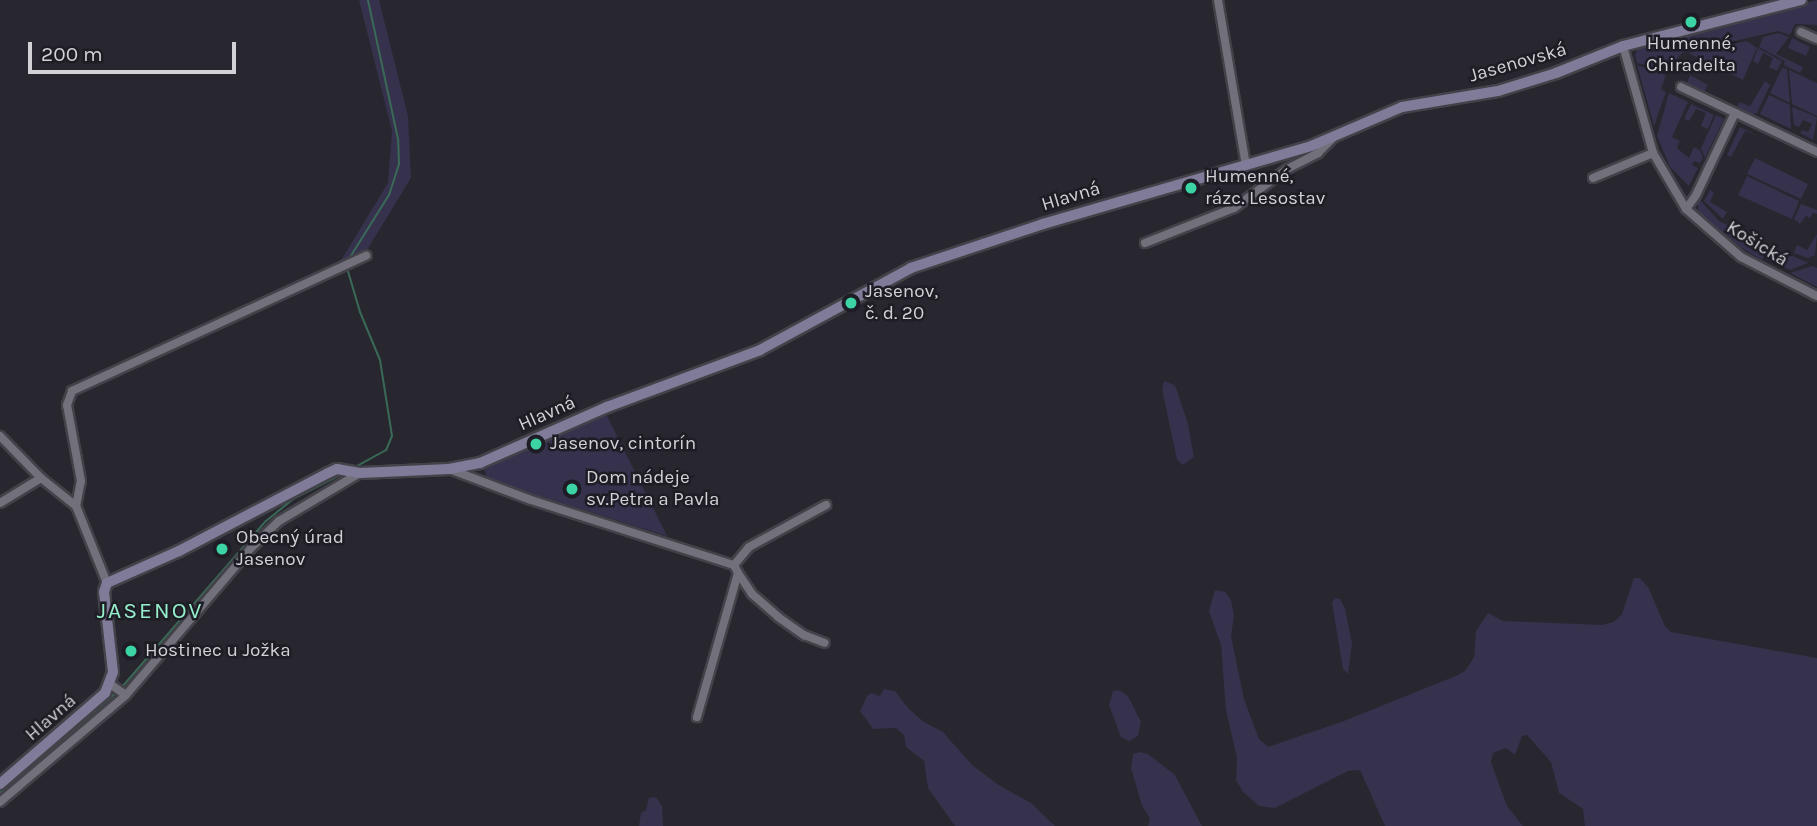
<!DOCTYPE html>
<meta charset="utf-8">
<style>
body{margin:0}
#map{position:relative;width:1817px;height:826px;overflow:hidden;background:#28272f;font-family:Karla,sans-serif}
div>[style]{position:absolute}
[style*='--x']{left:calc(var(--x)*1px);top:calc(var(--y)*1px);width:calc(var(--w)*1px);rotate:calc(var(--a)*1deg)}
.green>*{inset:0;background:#36314c}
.stream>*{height:2px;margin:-1px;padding:0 1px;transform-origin:1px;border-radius:1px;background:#3a6a57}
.roads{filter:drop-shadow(2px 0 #434249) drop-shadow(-2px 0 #434249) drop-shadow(0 2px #434249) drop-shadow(0 -2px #434249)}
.street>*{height:8px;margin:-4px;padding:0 4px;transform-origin:4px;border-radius:4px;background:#72717b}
.secondary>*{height:10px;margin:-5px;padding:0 5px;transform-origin:5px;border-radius:5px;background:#807b98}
.dots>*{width:19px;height:19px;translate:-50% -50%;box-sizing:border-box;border:4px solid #1e1d26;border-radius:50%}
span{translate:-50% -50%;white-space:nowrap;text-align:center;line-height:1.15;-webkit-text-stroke:5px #1e1d26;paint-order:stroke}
.poi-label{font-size:19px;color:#d1d1d6}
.left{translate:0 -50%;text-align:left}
.street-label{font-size:19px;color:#d1d1d6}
.quarter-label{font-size:23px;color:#95eecb;letter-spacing:2px}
.scale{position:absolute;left:28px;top:42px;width:208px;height:32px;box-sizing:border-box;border:4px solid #d1d1d6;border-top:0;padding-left:9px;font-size:21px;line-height:24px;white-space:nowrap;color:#d1d1d6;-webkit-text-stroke:5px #1e1d26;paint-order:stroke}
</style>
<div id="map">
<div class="green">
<i style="clip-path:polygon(359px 0,379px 0,408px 116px,411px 178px,367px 250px,340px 262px,388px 183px,392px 131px)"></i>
<i style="clip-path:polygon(1817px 0,1817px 25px,1795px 24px,1790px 35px,1778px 31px,1682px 53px,1668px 70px,1637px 63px,1635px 55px,1639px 47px)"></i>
<i style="clip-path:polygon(1779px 33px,1789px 37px,1776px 54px,1803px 67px,1800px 73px,1784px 65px,1785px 61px,1759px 47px,1763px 37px)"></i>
<i style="clip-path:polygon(1792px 38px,1810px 47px,1806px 56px,1788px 48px)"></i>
<i style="clip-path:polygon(1747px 41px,1757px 48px,1743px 80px,1688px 53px)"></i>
<i style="clip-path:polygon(1758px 48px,1782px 61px,1777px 71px,1769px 67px,1773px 58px,1763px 53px,1758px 64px,1753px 61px)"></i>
<i style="clip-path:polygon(1637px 65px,1666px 75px,1661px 89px,1666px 92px,1654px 126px)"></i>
<i style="clip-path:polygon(1782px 68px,1787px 69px,1790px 103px,1770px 93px)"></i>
<i style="clip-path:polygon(1789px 70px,1817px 83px,1817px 116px,1792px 104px)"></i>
<i style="clip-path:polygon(1690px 75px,1708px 85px,1704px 93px,1686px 85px)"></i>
<i style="clip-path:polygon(1765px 81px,1770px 85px,1757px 113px,1751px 115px,1737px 109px,1739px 102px,1750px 106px)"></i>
<i style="clip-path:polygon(1669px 93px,1688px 102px,1672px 137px,1680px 141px,1677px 148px,1689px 158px,1694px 147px,1700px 150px,1703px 158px,1700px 163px,1694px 161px,1692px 165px,1698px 168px,1689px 186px,1670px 167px,1657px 136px)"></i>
<i style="clip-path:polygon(1769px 95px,1790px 105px,1791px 129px,1760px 114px)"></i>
<i style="clip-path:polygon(1691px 104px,1714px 115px,1708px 129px,1701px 126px,1706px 113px,1696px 109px,1689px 121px,1684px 119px)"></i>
<i style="clip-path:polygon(1792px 107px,1817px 117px,1813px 140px,1800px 133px,1802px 130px,1808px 132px,1812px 124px,1803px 120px,1799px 127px,1794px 125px)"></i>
<i style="clip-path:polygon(1716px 115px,1724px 119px,1705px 158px,1701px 148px)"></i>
<i style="clip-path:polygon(1740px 127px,1756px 135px,1745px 131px,1731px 157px,1727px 155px)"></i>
<i style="clip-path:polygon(1755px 158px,1808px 184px,1801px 199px,1747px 174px)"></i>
<i style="clip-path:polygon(1747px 176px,1799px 201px,1792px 219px,1738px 195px)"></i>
<i style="clip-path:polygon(1710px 190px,1714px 193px,1710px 202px,1727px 212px,1723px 219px,1704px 201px)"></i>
<i style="clip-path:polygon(1698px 198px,1719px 221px,1768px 245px,1762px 260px,1740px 247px,1698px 211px)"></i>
<i style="clip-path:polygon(1801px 204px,1817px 210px,1817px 214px,1813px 213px,1810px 218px,1806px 216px,1800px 224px,1794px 219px)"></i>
<i style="clip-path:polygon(1817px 234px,1815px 255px,1808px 258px,1794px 253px,1797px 245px,1807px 250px)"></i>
<i style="clip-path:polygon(1773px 247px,1808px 263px,1790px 270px,1766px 259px)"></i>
<i style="clip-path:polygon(1813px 266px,1817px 268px,1817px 287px,1790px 273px)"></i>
<i style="clip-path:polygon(1164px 381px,1175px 385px,1188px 424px,1194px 457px,1183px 465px,1177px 460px,1162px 389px)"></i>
<i style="clip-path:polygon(606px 414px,667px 536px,488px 480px,484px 469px)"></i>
<i style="clip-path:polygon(1634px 578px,1640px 578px,1648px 587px,1665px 626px,1671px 632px,1817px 658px,1817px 826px,1585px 826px,1583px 809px,1559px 793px,1551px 762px,1527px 735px,1522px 736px,1515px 755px,1506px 748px,1493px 753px,1491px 762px,1507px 806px,1523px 826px,1385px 826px,1360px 770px,1348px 771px,1275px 808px,1259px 806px,1243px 792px,1236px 780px,1237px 758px,1226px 710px,1221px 645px,1209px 611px,1215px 590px,1225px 592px,1231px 600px,1234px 616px,1231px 636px,1244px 699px,1259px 739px,1268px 747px,1344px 721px,1458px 675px,1466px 670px,1474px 657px,1476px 631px,1488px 613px,1503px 621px,1602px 625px,1614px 622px,1622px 614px)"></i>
<i style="clip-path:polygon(1335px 598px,1340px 599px,1345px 608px,1352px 644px,1348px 674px,1343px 669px,1332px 603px)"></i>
<i style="clip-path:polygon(884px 689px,895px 691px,909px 709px,924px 722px,943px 732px,972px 765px,1000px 786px,1031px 803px,1055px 826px,955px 826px,928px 788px,924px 761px,906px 747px,904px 735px,896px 728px,873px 729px,860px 711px,867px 696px,871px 693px,880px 696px)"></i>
<i style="clip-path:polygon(1119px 690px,1128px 696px,1141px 722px,1138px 736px,1129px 741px,1121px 737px,1109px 705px,1113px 691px)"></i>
<i style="clip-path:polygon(1139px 752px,1148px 754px,1175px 775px,1202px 826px,1148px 826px,1150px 818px,1142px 806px,1131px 768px,1133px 754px)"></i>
<i style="clip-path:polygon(656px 797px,662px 806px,663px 826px,639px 826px,641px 813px,646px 810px,649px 798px)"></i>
</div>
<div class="stream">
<i style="--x:347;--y:262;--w:79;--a:-57.9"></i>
<i style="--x:389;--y:195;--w:33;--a:-72"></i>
<i style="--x:399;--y:164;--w:25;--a:-92"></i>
<i style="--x:398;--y:139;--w:142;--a:-102.2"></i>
<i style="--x:347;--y:268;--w:46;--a:73.5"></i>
<i style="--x:360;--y:312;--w:52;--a:67.4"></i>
<i style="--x:380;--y:360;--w:77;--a:81"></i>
<i style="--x:392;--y:436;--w:15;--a:113"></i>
<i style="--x:386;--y:450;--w:38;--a:151"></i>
<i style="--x:122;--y:687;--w:220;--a:-49.1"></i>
<i style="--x:266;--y:521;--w:35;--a:-39"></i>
<i style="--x:293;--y:499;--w:55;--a:-27"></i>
<i style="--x:0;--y:793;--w:153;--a:-40.8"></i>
</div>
<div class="roads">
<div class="street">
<i style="--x:1218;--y:0;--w:167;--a:80.4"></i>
<i style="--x:1801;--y:32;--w:17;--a:24"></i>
<i style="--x:1623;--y:46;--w:111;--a:74.3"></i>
<i style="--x:1653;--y:153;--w:65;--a:59.5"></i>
<i style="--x:1686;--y:209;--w:73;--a:41.1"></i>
<i style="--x:1741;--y:257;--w:85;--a:27.2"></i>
<i style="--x:1681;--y:87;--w:151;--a:25.5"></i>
<i style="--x:1593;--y:178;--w:65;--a:-22.6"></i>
<i style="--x:1686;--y:209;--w:17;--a:-54"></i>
<i style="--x:1696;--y:195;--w:91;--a:-64.6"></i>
<i style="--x:1145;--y:243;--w:96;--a:-21.5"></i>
<i style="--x:1234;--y:208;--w:66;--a:-36.3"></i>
<i style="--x:1287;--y:169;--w:35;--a:-27"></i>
<i style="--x:1318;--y:153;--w:21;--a:-45"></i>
<i style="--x:0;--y:436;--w:59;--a:45.7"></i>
<i style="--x:41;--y:478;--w:45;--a:38.7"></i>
<i style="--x:449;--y:469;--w:85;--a:20.8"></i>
<i style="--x:528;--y:499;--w:216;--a:17.8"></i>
<i style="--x:734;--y:565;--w:9;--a:63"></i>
<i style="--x:738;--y:573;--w:150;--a:105.9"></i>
<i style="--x:0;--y:503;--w:48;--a:-31.4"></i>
<i style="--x:734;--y:565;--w:23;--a:-50"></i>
<i style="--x:749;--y:547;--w:88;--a:-28.6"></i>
<i style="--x:738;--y:573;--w:25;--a:56"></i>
<i style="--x:752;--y:594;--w:35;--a:41"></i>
<i style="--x:778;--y:617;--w:32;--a:35"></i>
<i style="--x:804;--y:635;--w:22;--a:21"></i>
<i style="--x:107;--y:583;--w:83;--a:-111.9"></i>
<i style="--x:76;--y:506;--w:25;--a:-79"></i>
<i style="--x:81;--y:481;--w:77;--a:-100.4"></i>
<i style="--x:67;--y:405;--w:15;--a:-70"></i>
<i style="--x:72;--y:391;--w:324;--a:-24.7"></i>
<i style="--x:110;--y:684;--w:19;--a:35"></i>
<i style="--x:0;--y:802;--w:165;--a:-40.3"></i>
<i style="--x:126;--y:695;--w:193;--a:-49.6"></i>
<i style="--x:251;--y:548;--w:39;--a:-44"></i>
<i style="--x:279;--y:521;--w:94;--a:-30.7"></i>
</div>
<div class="secondary">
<i style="--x:0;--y:784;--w:139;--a:-40.9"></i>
<i style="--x:105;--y:693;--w:22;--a:-69"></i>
<i style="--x:113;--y:672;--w:81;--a:-96.4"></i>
<i style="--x:104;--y:592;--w:9;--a:-72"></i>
<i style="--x:107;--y:583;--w:79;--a:-24"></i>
<i style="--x:179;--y:551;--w:168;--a:-27.6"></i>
<i style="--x:328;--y:473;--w:10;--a:-24"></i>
<i style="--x:337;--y:469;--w:23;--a:10"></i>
<i style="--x:360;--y:473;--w:89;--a:-2.6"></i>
<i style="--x:449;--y:469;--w:32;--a:-11"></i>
<i style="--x:480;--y:463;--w:139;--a:-23.8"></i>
<i style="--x:607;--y:407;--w:163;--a:-20.4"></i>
<i style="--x:760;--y:350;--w:172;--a:-28.5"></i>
<i style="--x:911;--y:268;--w:139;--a:-18.4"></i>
<i style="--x:1043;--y:224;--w:279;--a:-16.2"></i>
<i style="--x:1311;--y:146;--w:99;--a:-23.2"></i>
<i style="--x:1402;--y:107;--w:97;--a:-9.5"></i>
<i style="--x:1498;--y:91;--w:61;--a:-17.2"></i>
<i style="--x:1556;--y:73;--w:72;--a:-21.9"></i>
<i style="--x:1623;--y:46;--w:184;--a:-14.5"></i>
</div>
</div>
<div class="dots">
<i style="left:1691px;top:22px;background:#3cd4a4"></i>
<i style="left:1191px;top:188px;background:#3cd4a4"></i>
<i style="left:851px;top:303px;background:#3cd4a4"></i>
<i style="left:536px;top:444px;background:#3cd4a4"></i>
<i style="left:572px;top:489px;background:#3cd4a4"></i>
<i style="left:222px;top:549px;background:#3cd4a4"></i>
<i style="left:131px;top:651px;background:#3cd4a4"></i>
</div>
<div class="poi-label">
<span style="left:1691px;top:55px">Humenné,<br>Chiradelta</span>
<span class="left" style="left:1205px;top:188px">Humenné,<br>rázc. Lesostav</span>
<span class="left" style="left:865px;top:303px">Jasenov,<br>č. d. 20</span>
<span class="left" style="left:550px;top:444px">Jasenov, cintorín</span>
<span class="left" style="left:586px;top:489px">Dom nádeje<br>sv.Petra a Pavla</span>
<span class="left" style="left:236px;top:549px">Obecný úrad<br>Jasenov</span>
<span class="left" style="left:145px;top:651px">Hostinec u Jožka</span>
</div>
<div class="street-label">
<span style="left:1518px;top:63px;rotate:-16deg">Jasenovská</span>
<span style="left:1071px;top:197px;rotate:-17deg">Hlavná</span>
<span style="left:1757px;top:244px;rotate:32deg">Košická</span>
<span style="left:547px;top:414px;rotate:-24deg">Hlavná</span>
<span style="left:51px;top:718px;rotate:-41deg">Hlavná</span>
</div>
<div class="quarter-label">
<span style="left:150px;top:611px">JASENOV</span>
</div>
<div class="scale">200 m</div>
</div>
